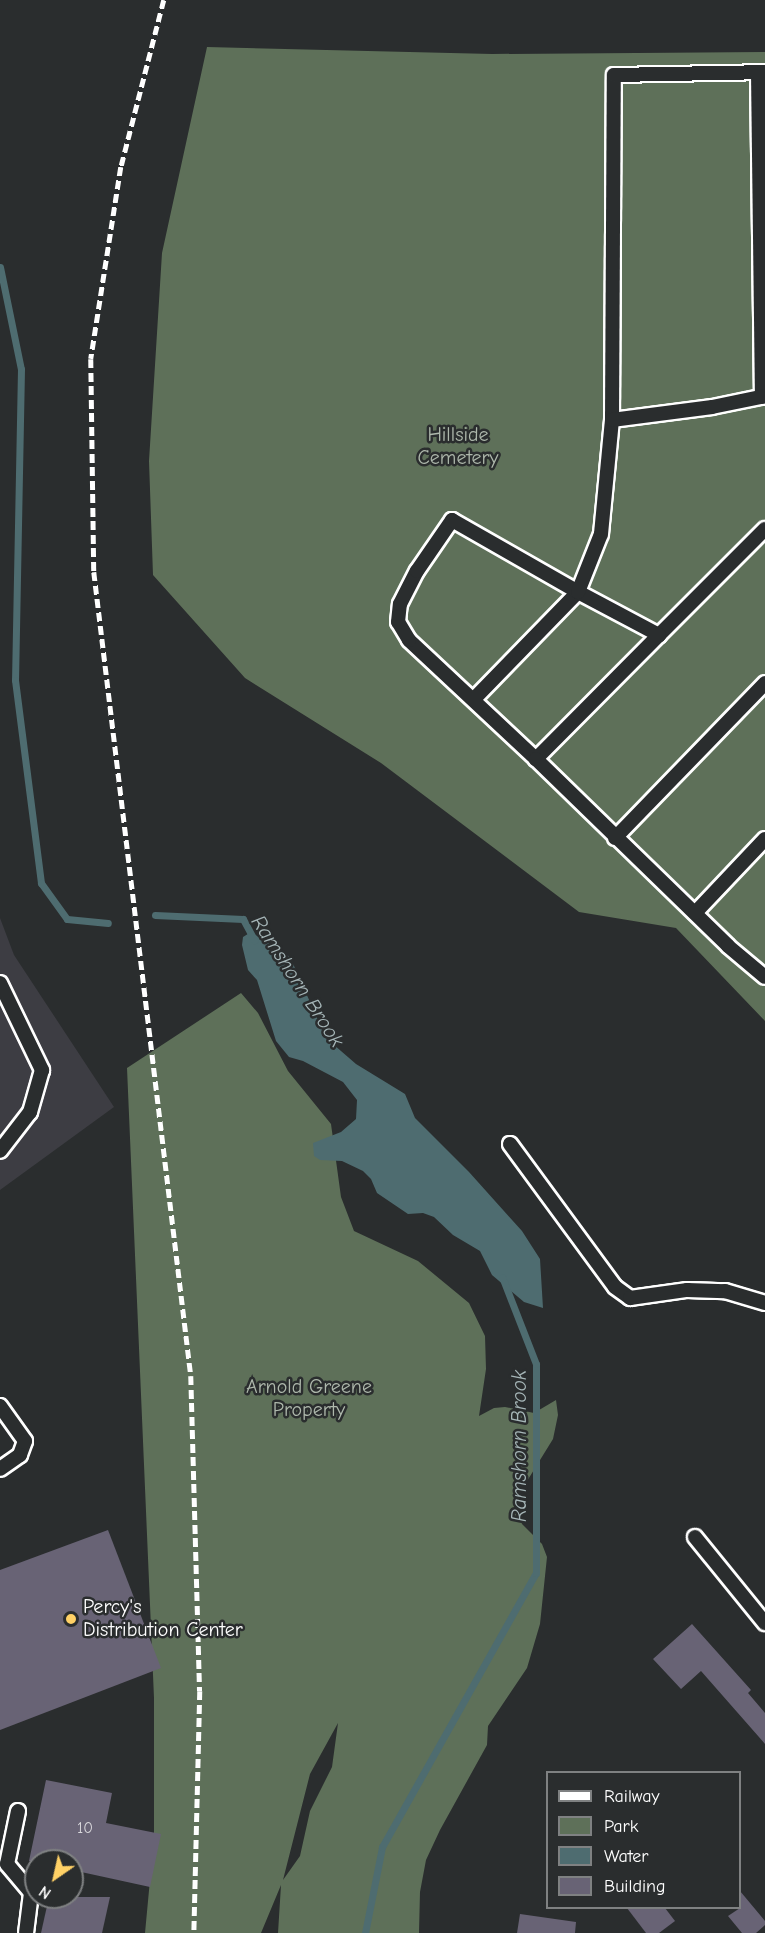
<!DOCTYPE html>
<style>
body{margin:0}
#map{position:relative;width:765px;height:1933px;overflow:hidden;background:#2a2d2e;font-family:"Comic Neue",sans-serif}
div>[style]{position:absolute}
[style*='--x']{left:calc(var(--x)*1px);top:calc(var(--y)*1px);width:calc(var(--w)*1px);rotate:calc(var(--a)*1deg)}
.built>*{inset:0;background:#3d3d43}
.green>*{inset:0;background:#5e7059}
.water>*{inset:0;background:#4e6c70}
.stream>*{height:7px;margin:-3.5px;padding:0 3.5px;transform-origin:3.5px;border-radius:3.5px;background:#4e6c70}
.building>*{inset:0;background:#686375}
.roads{filter:drop-shadow(2px 0 #fff) drop-shadow(-2px 0 #fff) drop-shadow(0 2px #fff) drop-shadow(0 -2px #fff)}
.lane>*{height:14px;margin:-7px;padding:0 7px;transform-origin:7px;border-radius:7px;background:#2a2d2e}
.rail>*{height:4.5px;margin-top:-2.25px;transform-origin:0;background:repeating-linear-gradient(90deg,#fff 0 9px,transparent 0 13.5px)}
.dots>*{width:16px;height:16px;translate:-50% -50%;box-sizing:border-box;border:3px solid #2a2d2e;border-radius:50%}
span{translate:-50% -50%;white-space:nowrap;text-align:center;line-height:1.15;-webkit-text-stroke:5px #2a2d2e;paint-order:stroke}
.number-label{font-size:16px;color:#d9d8dc}
.number-label span{-webkit-text-stroke-width:0}
.park-label{font-size:20px;color:#aeb8ac}
.poi-label{font-size:20px;color:#fff}
.left{translate:0 -50%;text-align:left}
.water-label{font-size:21px;color:#a6b6b8;font-style:italic}
.legend{position:absolute;left:546px;top:1771px;width:195px;height:138px;box-sizing:border-box;background:#2a2d2e;border:2px solid #7f8182;margin:0;padding:8px 10px;list-style:none;font-size:18px;color:#fff}
.legend li{display:flex;align-items:center;gap:12px;height:30px}
.legend b{width:30px;border:2px solid #7f8182}
.north{position:absolute;left:24px;top:1849px;width:60px;height:60px;box-sizing:border-box;background:#2a2d2e;border:2px solid #7f8182;border-radius:50%;rotate:214deg;font-size:16px;font-weight:700;line-height:24px;text-align:center;color:#fff}
.north::after{content:'';display:block;margin:auto;width:21px;height:27px;background:#ffd166;clip-path:polygon(50% 0,100% 100%,50% 72%,0 100%)}
</style>
<div id="map">
<div class="built">
<i style="clip-path:polygon(0 918px,14px 955px,114px 1107px,0 1190px)"></i>
</div>
<div class="green">
<i style="clip-path:polygon(207px 47px,492px 54px,765px 52px,765px 1021px,676px 928px,579px 912px,381px 763px,245px 678px,153px 575px,149px 461px,162px 253px)"></i>
<i style="clip-path:polygon(evenodd,241px 993px,258px 1013px,288px 1071px,331px 1124px,341px 1197px,354px 1231px,418px 1261px,469px 1303px,485px 1336px,486px 1369px,479px 1416px,494px 1408px,505px 1407px,534px 1413px,556px 1400px,558px 1415px,553px 1439px,524px 1486px,517px 1502px,522px 1524px,542px 1544px,547px 1557px,540px 1624px,527px 1668px,488px 1726px,487px 1745px,440px 1830px,426px 1860px,420px 1892px,419px 1933px,278px 1933px,281px 1885px,261px 1933px,145px 1933px,154px 1837px,154px 1698px,127px 1068px,241px 993px,338px 1723px,332px 1767px,310px 1811px,300px 1856px,283px 1880px,310px 1774px,338px 1723px)"></i>
</div>
<div class="water">
<i style="clip-path:polygon(251px 932px,290px 957px,326px 1038px,356px 1064px,405px 1094px,415px 1118px,469px 1172px,522px 1231px,540px 1259px,543px 1308px,524px 1302px,492px 1275px,480px 1251px,453px 1235px,434px 1217px,423px 1213px,408px 1214px,377px 1193px,371px 1179px,363px 1171px,342px 1161px,320px 1160px,314px 1156px,313px 1143px,341px 1132px,356px 1119px,357px 1100px,343px 1082px,303px 1061px,289px 1057px,276px 1041px,257px 980px,248px 970px,242px 945px,243px 937px)"></i>
</div>
<div class="stream">
<i style="--x:0;--y:267;--w:104;--a:78.4"></i>
<i style="--x:21;--y:369;--w:311;--a:91.1"></i>
<i style="--x:15;--y:680;--w:205;--a:82.7"></i>
<i style="--x:41;--y:883;--w:44;--a:54.2"></i>
<i style="--x:67;--y:919;--w:41;--a:5.6"></i>
<i style="--x:155;--y:915;--w:88;--a:2.6"></i>
<i style="--x:243;--y:919;--w:24;--a:62"></i>
<i style="--x:365;--y:1933;--w:88;--a:-78.8"></i>
<i style="--x:382;--y:1847;--w:314;--a:-60.7"></i>
<i style="--x:536;--y:1573;--w:209;--a:-90"></i>
<i style="--x:536;--y:1364;--w:93;--a:-111.3"></i>
</div>
<div class="building">
<i style="clip-path:polygon(108px 1530px,161px 1668px,0 1730px,0 1570px)"></i>
<i style="clip-path:polygon(692px 1624px,751px 1690px,748px 1693px,765px 1713px,765px 1744px,701px 1671px,681px 1689px,653px 1659px)"></i>
<i style="clip-path:polygon(46px 1780px,112px 1793px,106px 1823px,161px 1834px,150px 1887px,72px 1870px,72px 1861px,29px 1861px)"></i>
<i style="clip-path:polygon(740px 1891px,765px 1921px,765px 1925px,756px 1933px,742px 1933px,728px 1916px,740px 1908px)"></i>
<i style="clip-path:polygon(49px 1897px,110px 1897px,102px 1933px,41px 1933px)"></i>
<i style="clip-path:polygon(627px 1908px,665px 1908px,675px 1921px,659px 1933px,646px 1933px)"></i>
<i style="clip-path:polygon(520px 1914px,576px 1922px,575px 1933px,517px 1933px)"></i>
</div>
<div class="roads">
<div class="lane">
<i style="--x:758;--y:73;--w:324;--a:89.3"></i>
<i style="--x:612;--y:420;--w:345;--a:-89.7"></i>
<i style="--x:614;--y:75;--w:151;--a:-1.1"></i>
<i style="--x:659;--y:635;--w:150;--a:-45"></i>
<i style="--x:474;--y:699;--w:149;--a:-45.8"></i>
<i style="--x:578;--y:592;--w:92;--a:28"></i>
<i style="--x:659;--y:635;--w:175;--a:134.8"></i>
<i style="--x:536;--y:759;--w:174;--a:-136.9"></i>
<i style="--x:409;--y:640;--w:21;--a:-121"></i>
<i style="--x:398;--y:622;--w:18;--a:-84"></i>
<i style="--x:400;--y:604;--w:37;--a:-63"></i>
<i style="--x:417;--y:571;--w:62;--a:-55.5"></i>
<i style="--x:452;--y:520;--w:145;--a:29.7"></i>
<i style="--x:578;--y:592;--w:62;--a:-68.4"></i>
<i style="--x:601;--y:534;--w:115;--a:-84.5"></i>
<i style="--x:612;--y:420;--w:101;--a:-7.4"></i>
<i style="--x:712;--y:407;--w:54;--a:-11.7"></i>
<i style="--x:536;--y:759;--w:268;--a:44.2"></i>
<i style="--x:728;--y:946;--w:48;--a:40"></i>
<i style="--x:615;--y:838;--w:216;--a:-45.9"></i>
<i style="--x:695;--y:913;--w:102;--a:-46.6"></i>
<i style="--x:0;--y:983;--w:97;--a:64.2"></i>
<i style="--x:42;--y:1070;--w:44;--a:105.9"></i>
<i style="--x:30;--y:1112;--w:49;--a:127.6"></i>
<i style="--x:510;--y:1144;--w:177;--a:53.7"></i>
<i style="--x:615;--y:1287;--w:19;--a:36"></i>
<i style="--x:630;--y:1298;--w:58;--a:-8"></i>
<i style="--x:687;--y:1290;--w:38;--a:2"></i>
<i style="--x:725;--y:1291;--w:42;--a:16.7"></i>
<i style="--x:0;--y:1406;--w:43;--a:54.5"></i>
<i style="--x:25;--y:1441;--w:15;--a:110"></i>
<i style="--x:20;--y:1455;--w:24;--a:145"></i>
<i style="--x:695;--y:1537;--w:111;--a:50.9"></i>
<i style="--x:18;--y:1811;--w:54;--a:101.7"></i>
<i style="--x:7;--y:1864;--w:38;--a:50"></i>
<i style="--x:31;--y:1893;--w:40;--a:97.1"></i>
</div>
</div>
<div class="rail">
<i style="--x:164;--y:0;--w:172;--a:104.4"></i>
<i style="--x:121;--y:167;--w:194;--a:98.9"></i>
<i style="--x:91;--y:359;--w:213;--a:89.2"></i>
<i style="--x:94;--y:572;--w:810;--a:83.12"></i>
<i style="--x:191;--y:1376;--w:315;--a:88.4"></i>
<i style="--x:200;--y:1691;--w:242;--a:91.4"></i>
</div>
<div class="dots">
<i style="left:71px;top:1619px;background:#ffd166"></i>
</div>
<div class="number-label">
<span style="left:85px;top:1828px">10</span>
</div>
<div class="park-label">
<span style="left:458px;top:446px">Hillside<br>Cemetery</span>
<span style="left:309px;top:1398px">Arnold Greene<br>Property</span>
</div>
<div class="poi-label">
<span class="left" style="left:83px;top:1618px">Percy's<br>Distribution Center</span>
</div>
<div class="water-label">
<span style="left:298px;top:981px;rotate:57deg">Ramshorn Brook</span>
<span style="left:519px;top:1446px;rotate:-90deg">Ramshorn Brook</span>
</div>
<ul class="legend">
<li><b style="height:8px;background:#fff"></b>Railway</li>
<li><b style="height:16px;background:#5e7059"></b>Park</li>
<li><b style="height:16px;background:#4e6c70"></b>Water</li>
<li><b style="height:16px;background:#686375"></b>Building</li>
</ul>
<div class="north">N</div>
</div>
